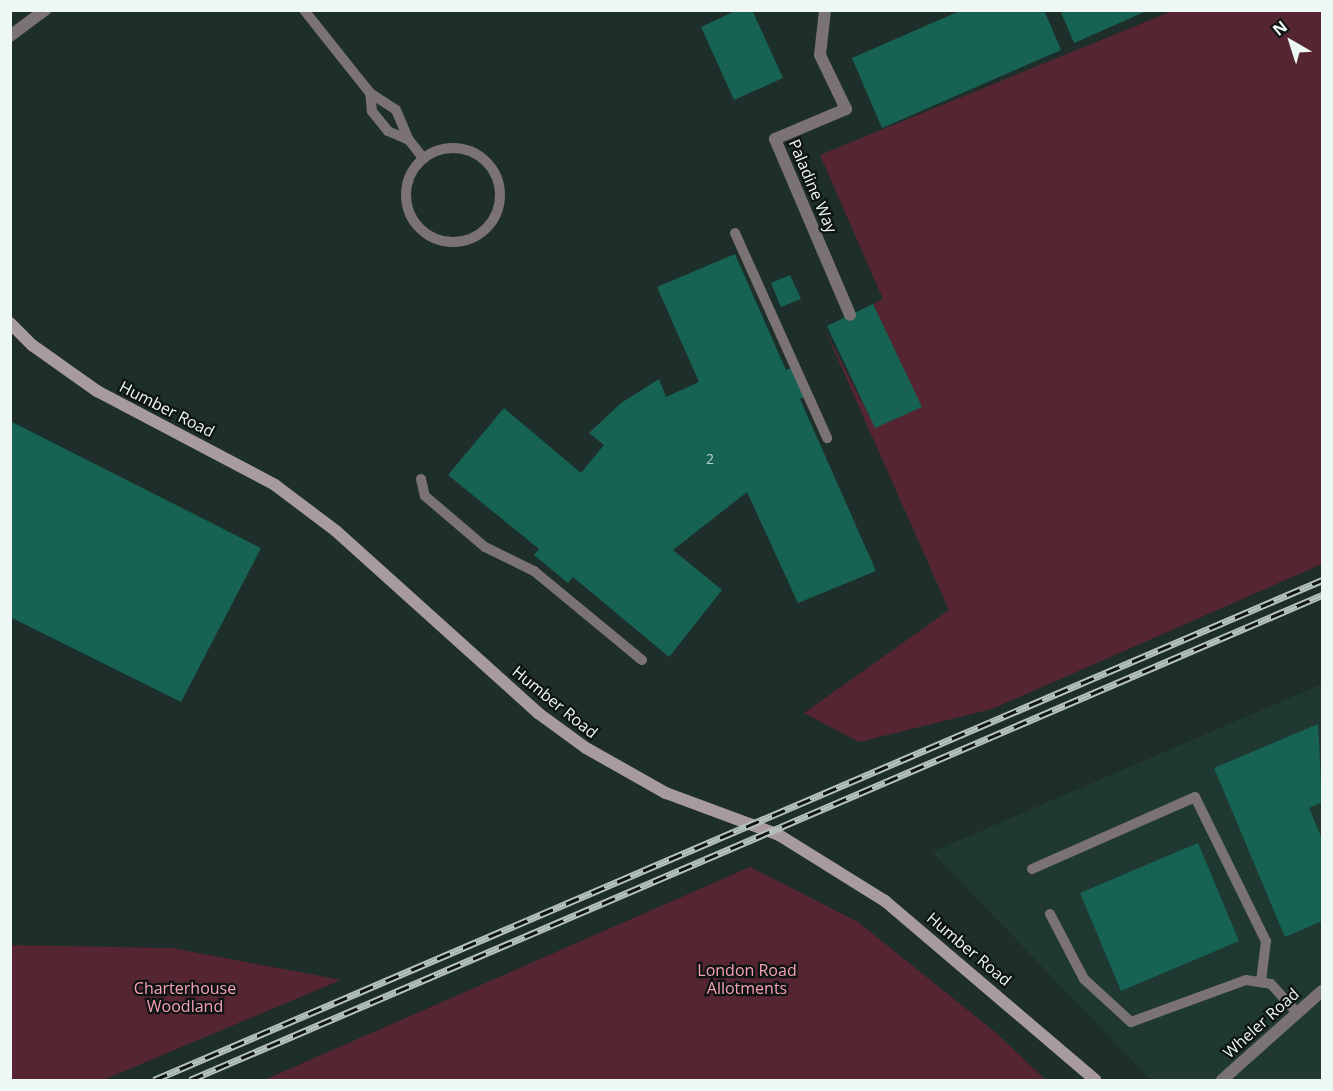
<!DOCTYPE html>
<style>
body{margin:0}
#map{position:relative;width:1333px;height:1091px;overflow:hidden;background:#1e2e2a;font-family:"Open Sans",sans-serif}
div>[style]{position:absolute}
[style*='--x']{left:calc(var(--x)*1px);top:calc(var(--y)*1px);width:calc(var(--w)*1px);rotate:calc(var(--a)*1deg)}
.built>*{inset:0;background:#203832}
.green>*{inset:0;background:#552531}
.building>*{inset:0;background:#166354}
.service>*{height:10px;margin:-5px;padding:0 5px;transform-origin:5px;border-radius:5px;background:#7a7273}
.service>.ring{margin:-5px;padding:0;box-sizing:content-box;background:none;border:10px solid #7a7273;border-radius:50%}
.minor>*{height:12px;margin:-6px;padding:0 6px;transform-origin:6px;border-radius:6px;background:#7a7273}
.tertiary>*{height:12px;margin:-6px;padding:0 6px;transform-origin:6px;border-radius:6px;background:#7a7273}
.secondary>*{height:12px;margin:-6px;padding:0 6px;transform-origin:6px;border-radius:6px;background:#a79b9d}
.rail>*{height:7px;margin-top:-3.5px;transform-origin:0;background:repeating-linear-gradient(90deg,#0e1413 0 14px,#b5c1bd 0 28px);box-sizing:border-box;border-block:2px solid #b5c1bd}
span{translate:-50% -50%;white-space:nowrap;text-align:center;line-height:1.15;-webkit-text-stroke:4.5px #0e1413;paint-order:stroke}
.number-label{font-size:14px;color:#b7d2cc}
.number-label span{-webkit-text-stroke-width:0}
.street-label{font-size:16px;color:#edf7f4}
.park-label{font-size:16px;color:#f9a1b4}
.frame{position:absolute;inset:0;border:12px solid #edf7f4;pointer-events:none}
.north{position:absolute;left:1261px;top:12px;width:60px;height:60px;-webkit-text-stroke:4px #0e1413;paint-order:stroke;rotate:321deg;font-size:16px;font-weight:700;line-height:24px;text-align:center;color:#edf7f4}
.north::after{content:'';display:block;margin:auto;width:21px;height:27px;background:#edf7f4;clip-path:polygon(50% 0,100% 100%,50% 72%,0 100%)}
</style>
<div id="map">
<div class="built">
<i style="clip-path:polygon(1322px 684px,1322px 1080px,1151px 1080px,932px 852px)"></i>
</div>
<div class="green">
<i style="clip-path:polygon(1172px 11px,1322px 11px,1322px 564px,992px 709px,859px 742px,804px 713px,949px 610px,824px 328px,875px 427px,921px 407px,873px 304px,883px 299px,820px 155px)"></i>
<i style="clip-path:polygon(750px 867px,858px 922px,995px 1032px,1046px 1080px,264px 1080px)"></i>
<i style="clip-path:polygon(11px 945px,172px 948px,341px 980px,103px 1080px,11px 1080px)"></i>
</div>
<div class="building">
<i style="clip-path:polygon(737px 10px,752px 10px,783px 78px,734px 100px,701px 27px)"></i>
<i style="clip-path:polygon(962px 10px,1044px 10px,1061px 50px,882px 128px,852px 58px)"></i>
<i style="clip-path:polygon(1060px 10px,1149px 10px,1074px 43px)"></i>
<i style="clip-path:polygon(735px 254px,786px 370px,795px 367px,807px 396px,800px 399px,876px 571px,798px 603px,747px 492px,673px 550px,722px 590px,669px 657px,573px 577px,568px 583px,534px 555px,539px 549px,448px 475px,504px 408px,581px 473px,604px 445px,589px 433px,621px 403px,659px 379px,666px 397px,699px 382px,657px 287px)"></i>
<i style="clip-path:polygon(790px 275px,801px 299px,781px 307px,771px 283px)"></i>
<i style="clip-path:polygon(873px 304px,922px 407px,875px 428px,827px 326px)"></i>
<i style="clip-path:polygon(10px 421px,261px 548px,181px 702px,10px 617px)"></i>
<i style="clip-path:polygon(1318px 724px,1322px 802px,1309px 808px,1322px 839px,1322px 921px,1285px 937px,1214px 768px)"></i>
<i style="clip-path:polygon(1198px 843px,1239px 941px,1121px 991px,1080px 893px)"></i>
</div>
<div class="service">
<i style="--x:304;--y:10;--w:106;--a:51.5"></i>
<i style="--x:370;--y:93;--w:31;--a:33"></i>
<i style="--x:396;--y:110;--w:33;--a:67"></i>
<i style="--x:409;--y:140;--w:23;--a:-157"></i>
<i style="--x:388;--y:131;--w:26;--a:-129"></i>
<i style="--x:372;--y:111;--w:18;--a:-96"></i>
<i style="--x:409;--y:140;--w:24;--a:52"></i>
<i class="ring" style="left:406px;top:148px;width:84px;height:84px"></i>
<i style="--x:735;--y:233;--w:225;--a:65.8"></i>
<i style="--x:421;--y:479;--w:17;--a:77"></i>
<i style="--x:425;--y:496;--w:79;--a:40.4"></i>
<i style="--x:485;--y:547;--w:55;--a:26.1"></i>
<i style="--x:534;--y:571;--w:140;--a:39.5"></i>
<i style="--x:1032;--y:869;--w:178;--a:-23.8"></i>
<i style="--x:1195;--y:797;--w:161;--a:63.8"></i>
<i style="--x:1266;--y:941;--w:38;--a:97"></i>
<i style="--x:1050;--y:914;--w:73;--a:62.4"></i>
<i style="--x:1084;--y:979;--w:64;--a:42.5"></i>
<i style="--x:1131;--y:1022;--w:122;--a:-20.1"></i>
<i style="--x:1246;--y:980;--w:25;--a:9"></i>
<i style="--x:1271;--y:984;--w:38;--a:48"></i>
</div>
<div class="minor">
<i style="--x:825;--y:10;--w:45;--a:96.3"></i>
<i style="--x:820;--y:55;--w:60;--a:64.3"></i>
<i style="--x:846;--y:109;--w:77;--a:157.1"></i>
<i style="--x:775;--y:139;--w:191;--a:66.9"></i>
<i style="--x:1222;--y:1080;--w:134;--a:-41.7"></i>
</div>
<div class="tertiary">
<i style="--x:10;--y:36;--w:44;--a:-36.6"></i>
</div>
<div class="secondary">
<i style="--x:10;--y:323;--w:31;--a:45"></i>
<i style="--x:32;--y:345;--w:80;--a:35.3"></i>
<i style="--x:97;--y:391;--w:201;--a:27.8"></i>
<i style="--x:275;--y:485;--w:76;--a:37"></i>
<i style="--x:336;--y:531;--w:272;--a:42"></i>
<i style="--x:538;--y:713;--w:59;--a:36.1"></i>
<i style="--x:586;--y:748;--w:92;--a:29.4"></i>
<i style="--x:666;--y:793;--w:121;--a:20.4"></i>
<i style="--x:779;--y:835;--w:125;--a:31.9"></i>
<i style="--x:885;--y:901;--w:276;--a:40.4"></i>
</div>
<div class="rail">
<i style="--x:154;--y:1080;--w:1271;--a:-23.17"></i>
<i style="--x:190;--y:1080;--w:1232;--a:-23.19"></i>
</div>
<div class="number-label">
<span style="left:710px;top:459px">2</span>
</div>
<div class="street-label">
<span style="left:813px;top:186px;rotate:67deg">Paladine Way</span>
<span style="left:167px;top:409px;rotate:27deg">Humber Road</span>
<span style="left:555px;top:702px;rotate:39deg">Humber Road</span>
<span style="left:969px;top:949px;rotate:40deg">Humber Road</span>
<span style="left:1261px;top:1023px;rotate:-42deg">Wheler Road</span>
</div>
<div class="park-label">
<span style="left:747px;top:979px">London Road<br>Allotments</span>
<span style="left:185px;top:997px">Charterhouse<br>Woodland</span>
</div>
<div class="frame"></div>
<div class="north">N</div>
</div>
